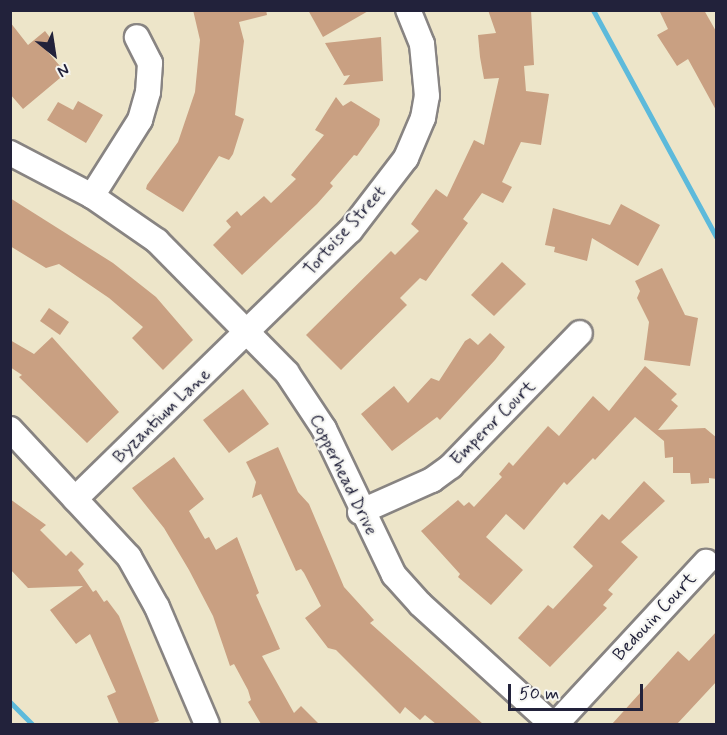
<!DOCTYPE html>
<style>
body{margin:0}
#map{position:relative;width:727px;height:735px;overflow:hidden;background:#ede5c9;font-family:Mynerve,sans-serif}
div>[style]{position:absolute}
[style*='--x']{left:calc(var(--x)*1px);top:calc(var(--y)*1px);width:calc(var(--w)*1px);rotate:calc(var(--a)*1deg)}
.stream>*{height:5px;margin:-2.5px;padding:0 2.5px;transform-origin:2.5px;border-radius:2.5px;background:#5dbadb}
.building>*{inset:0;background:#c9a082}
.roads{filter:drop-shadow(2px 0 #888482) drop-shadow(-2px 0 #888482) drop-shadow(0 2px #888482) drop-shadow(0 -2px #888482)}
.minor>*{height:24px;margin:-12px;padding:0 12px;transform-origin:12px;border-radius:12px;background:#fff}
span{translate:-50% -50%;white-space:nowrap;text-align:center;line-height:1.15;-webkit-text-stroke:4.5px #f6f6f2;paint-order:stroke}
.street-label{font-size:18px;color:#22223b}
.frame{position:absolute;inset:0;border:12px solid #22223b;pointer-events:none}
.north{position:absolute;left:24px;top:24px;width:60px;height:60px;-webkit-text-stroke:4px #f6f6f2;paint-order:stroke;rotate:150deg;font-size:16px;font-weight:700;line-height:24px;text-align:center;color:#22223b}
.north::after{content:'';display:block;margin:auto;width:21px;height:27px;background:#22223b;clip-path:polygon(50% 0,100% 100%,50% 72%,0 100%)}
.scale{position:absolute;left:508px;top:684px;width:135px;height:27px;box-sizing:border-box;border:3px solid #22223b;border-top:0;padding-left:8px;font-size:18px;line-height:21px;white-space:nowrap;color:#22223b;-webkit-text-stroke:4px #f6f6f2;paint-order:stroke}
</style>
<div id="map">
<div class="stream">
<i style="--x:593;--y:10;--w:258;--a:61.5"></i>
<i style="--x:10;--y:702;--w:31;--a:45"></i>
</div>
<div class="building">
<i style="clip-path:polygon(193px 10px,266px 10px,267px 15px,239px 22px,244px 41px,235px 115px,244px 119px,233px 154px,229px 160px,219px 156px,183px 212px,146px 189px,147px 185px,178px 142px,195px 92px,200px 40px)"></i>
<i style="clip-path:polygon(308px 10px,370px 10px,323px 37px)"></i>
<i style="clip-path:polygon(488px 10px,531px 10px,534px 65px,524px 66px,526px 91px,549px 94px,541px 145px,521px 142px,502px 182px,512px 187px,503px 203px,482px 193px,463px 219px,468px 223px,426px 281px,420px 278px,400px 298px,407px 305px,341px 370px,306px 335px,391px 251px,395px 255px,419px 231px,411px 224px,436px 189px,447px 197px,474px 140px,484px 145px,499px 78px,484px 79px,480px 57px,478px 35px,496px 33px)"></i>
<i style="clip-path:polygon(659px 10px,704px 10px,717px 33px,717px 112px,688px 59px,677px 66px,657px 35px,668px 29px)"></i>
<i style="clip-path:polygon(10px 22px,28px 45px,45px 31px,55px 44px,47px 51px,66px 73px,23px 109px,10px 94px)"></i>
<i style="clip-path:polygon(381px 37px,383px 81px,343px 85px,350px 75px,344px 76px,325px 43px)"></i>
<i style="clip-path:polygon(336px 97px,343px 106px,351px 101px,380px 119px,379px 125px,357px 156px,354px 155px,330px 183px,333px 186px,317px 204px,242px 275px,213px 245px,231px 227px,226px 221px,237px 211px,241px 216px,264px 196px,271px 203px,296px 179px,291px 175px,324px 135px,315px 130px)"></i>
<i style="clip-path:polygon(78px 101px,103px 115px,86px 143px,47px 120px,58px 102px,73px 110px)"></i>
<i style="clip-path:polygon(10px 198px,113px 263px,156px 297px,193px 340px,163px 370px,132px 338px,143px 327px,109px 298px,59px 264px,46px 268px,10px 246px)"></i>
<i style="clip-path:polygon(621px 204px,660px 225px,638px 266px,592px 238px,587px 261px,554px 252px,555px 247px,545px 245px,553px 208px,610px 225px)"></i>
<i style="clip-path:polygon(502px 262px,526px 284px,494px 316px,471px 295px)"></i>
<i style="clip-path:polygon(662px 268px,685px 315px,698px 318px,690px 366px,644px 360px,649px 322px,637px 298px,640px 291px,635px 281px)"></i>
<i style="clip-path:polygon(49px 308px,69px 322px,60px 335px,40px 321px)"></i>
<i style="clip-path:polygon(490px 333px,505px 347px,495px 360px,440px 420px,437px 417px,392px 451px,361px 414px,394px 386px,408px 403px,431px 378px,439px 381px,465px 341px,470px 338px,478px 345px)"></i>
<i style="clip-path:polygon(52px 337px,119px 412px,87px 443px,19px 377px,22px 375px,10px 367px,10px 340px,34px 354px)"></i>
<i style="clip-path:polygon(645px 366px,677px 394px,671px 400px,678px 406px,658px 430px,705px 428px,717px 438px,717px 479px,709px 478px,709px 483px,691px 484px,690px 473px,673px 473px,673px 457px,665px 458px,664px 441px,635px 417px,595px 460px,593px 458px,567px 485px,564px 482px,524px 530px,506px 514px,486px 537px,523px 570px,491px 605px,458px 577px,460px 574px,421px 531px,458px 500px,464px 506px,469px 502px,474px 507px,502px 477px,499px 474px,509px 462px,513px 466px,548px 426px,559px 436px,593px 396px,609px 411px)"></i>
<i style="clip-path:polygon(243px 389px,269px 424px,229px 453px,203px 420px)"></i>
<i style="clip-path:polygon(278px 447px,298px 492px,309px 504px,344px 587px,374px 620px,370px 623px,483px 724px,436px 724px,425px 715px,420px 720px,405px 707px,400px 714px,336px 650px,328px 648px,305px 618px,321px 606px,304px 573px,301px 569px,296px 571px,261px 494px,252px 498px,256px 482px,246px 462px)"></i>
<i style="clip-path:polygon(174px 457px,204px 499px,189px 511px,205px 539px,209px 537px,216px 550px,237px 537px,259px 593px,256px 595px,280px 649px,262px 656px,294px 713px,301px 706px,319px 724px,261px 724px,248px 702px,251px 700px,248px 690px,234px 664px,230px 666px,213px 616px,189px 570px,164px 528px,132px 488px)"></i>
<i style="clip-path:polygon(644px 481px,665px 501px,621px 542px,638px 557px,608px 590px,613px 594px,603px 605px,607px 608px,550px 667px,518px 638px,548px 605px,553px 609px,593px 566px,573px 547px,602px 514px,609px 520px)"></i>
<i style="clip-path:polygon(10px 499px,46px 525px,40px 530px,66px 556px,71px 551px,84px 564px,78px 570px,93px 592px,96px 590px,104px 602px,107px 600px,119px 616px,159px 721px,150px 724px,119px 724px,107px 696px,116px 692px,90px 634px,76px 644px,50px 610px,83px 586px,28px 588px,10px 569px)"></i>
<i style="clip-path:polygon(717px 631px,717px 681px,677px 724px,612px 724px,678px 651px,689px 661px)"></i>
</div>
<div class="roads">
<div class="minor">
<i style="--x:10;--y:153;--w:93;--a:27.7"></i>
<i style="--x:92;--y:196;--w:79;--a:34.7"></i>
<i style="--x:157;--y:241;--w:185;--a:45.4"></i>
<i style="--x:287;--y:373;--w:67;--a:56.5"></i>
<i style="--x:324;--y:429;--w:162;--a:64.4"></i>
<i style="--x:394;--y:575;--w:39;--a:48"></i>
<i style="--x:420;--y:604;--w:178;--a:42.3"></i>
<i style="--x:92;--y:196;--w:90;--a:-57.7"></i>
<i style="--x:140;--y:120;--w:29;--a:-74"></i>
<i style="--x:148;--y:92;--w:29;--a:-86"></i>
<i style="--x:150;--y:63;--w:29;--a:-117"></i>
<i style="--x:10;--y:429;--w:175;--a:47.1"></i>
<i style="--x:129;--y:557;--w:57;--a:60.8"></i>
<i style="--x:157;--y:607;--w:127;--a:66.9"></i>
<i style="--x:75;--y:499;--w:384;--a:-44.3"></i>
<i style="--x:350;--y:231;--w:92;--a:-52.5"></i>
<i style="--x:406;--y:158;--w:43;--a:-67"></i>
<i style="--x:423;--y:118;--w:22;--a:-80"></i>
<i style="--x:427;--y:96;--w:52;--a:-95.5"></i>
<i style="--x:422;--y:44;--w:37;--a:-112"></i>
<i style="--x:360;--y:512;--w:79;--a:-24"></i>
<i style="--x:432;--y:480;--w:24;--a:-36"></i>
<i style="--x:451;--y:466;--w:185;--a:-45.9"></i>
<i style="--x:556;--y:724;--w:221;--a:-47.2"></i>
</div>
</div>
<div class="street-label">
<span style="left:345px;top:231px;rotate:-48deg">Tortoise Street</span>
<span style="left:162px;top:416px;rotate:-44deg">Byzantium Lane</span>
<span style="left:493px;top:423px;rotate:-45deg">Emperor Court</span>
<span style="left:343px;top:475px;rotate:64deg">Copperhead Drive</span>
<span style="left:655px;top:617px;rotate:-47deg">Bedouin Court</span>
</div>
<div class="frame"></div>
<div class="north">N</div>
<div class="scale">50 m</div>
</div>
